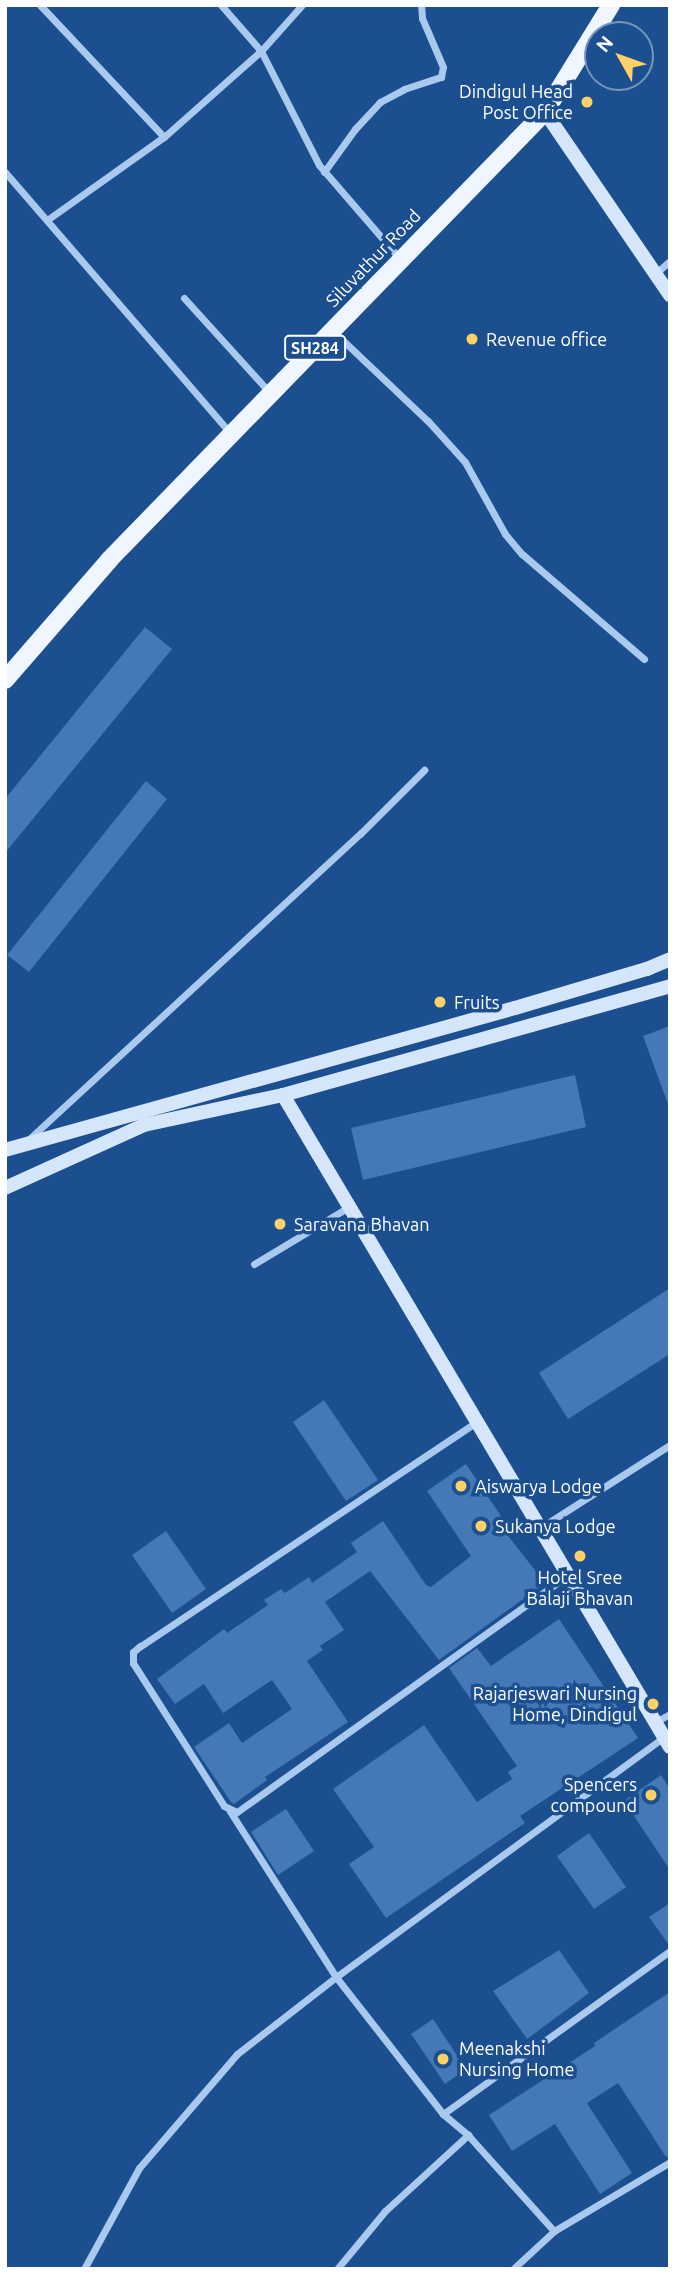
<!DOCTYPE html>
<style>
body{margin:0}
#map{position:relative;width:675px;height:2274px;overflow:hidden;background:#1b4f8f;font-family:Ubuntu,sans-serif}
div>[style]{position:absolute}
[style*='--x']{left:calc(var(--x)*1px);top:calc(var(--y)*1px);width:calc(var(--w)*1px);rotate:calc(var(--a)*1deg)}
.building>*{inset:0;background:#4478b7}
.street>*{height:7px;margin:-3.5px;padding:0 3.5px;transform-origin:3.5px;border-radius:3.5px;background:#a9c9ee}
.secondary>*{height:14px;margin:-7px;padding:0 7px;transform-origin:7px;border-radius:7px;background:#d6e6fa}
.primary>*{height:18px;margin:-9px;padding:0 9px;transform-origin:9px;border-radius:9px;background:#f0f6ff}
.dots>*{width:19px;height:19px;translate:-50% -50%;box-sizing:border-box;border:4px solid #1b4f8f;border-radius:50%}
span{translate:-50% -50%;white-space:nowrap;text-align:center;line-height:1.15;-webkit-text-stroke:7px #1b4f8f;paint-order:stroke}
.shield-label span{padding:2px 5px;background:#1b4f8f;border:2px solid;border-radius:5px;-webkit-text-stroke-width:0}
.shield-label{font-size:16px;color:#fff;font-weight:700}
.poi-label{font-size:18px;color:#fff}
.right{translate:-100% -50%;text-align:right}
.left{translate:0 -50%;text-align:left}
.street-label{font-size:18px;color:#fff}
.frame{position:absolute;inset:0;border:7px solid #fff;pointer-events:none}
.north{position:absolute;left:584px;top:21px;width:70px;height:70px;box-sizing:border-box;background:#1b4f8f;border:2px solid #7695bc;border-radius:50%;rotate:310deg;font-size:19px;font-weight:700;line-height:28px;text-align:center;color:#fff}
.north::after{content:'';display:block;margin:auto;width:24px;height:32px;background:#ffd166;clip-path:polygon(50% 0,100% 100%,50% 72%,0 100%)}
</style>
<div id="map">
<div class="building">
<i style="clip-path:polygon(145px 627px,172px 649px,5px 853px,5px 799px)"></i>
<i style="clip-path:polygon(146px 781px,167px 799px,29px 972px,7px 955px)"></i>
<i style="clip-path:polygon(670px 1026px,670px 1103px,668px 1104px,643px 1036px)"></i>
<i style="clip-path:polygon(575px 1075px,586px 1127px,363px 1180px,351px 1128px)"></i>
<i style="clip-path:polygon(670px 1288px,670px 1354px,568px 1419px,539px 1373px)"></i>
<i style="clip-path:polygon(324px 1400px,378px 1480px,346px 1501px,293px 1422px)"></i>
<i style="clip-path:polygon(466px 1464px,503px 1519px,498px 1523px,545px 1583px,439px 1660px,370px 1571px,325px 1602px,344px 1630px,320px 1646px,323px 1650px,307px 1661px,348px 1722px,265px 1777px,267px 1780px,234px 1804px,231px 1802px,194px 1747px,229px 1723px,242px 1743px,292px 1709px,272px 1680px,223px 1713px,204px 1684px,175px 1704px,157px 1679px,224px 1629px,227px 1633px,268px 1605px,264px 1600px,281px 1589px,285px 1593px,309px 1577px,312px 1583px,357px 1552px,351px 1543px,383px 1521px,426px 1585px,431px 1587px,471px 1556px,427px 1491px)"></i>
<i style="clip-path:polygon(166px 1531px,206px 1589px,172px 1613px,132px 1555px)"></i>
<i style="clip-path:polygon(559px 1619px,638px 1738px,520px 1816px,525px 1823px,386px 1918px,349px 1864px,374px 1847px,333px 1789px,424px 1725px,477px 1802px,512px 1779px,508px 1772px,517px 1766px,449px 1668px,477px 1648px,491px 1666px)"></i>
<i style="clip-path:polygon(661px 1775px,670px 1789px,670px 1870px,624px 1801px)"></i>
<i style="clip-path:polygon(286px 1809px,314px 1851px,278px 1875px,251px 1832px)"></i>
<i style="clip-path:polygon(589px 1833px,626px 1887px,594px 1909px,557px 1856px)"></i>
<i style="clip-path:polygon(670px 1903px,670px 1945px,669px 1945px,649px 1917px)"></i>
<i style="clip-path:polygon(559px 1950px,589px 1993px,527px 2039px,493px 1991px)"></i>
<i style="clip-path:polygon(670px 1992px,670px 2156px,666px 2157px,618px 2083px,587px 2103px,632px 2173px,600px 2194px,555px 2124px,512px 2151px,489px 2115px,595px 2046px,594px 2043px)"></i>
<i style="clip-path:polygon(433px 2019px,466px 2069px,445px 2084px,411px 2034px)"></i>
</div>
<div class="street">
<i style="--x:40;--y:5;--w:181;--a:46.8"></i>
<i style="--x:221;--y:5;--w:61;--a:49"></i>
<i style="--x:261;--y:51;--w:128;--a:63"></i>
<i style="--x:319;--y:165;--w:124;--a:49.2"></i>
<i style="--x:5;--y:172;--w:346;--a:49.2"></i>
<i style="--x:324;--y:172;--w:53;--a:-54.2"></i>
<i style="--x:355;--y:129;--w:37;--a:-47"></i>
<i style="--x:380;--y:102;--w:27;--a:-28"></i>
<i style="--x:404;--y:89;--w:39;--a:-18"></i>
<i style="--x:441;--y:77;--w:10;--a:-79"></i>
<i style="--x:443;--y:67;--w:53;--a:-113.2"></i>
<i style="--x:422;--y:18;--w:13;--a:-94"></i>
<i style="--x:47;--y:220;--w:143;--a:-35.4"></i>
<i style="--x:164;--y:137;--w:130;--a:-41.6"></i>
<i style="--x:261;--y:51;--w:62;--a:-48.3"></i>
<i style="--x:656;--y:273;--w:18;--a:-41"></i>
<i style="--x:184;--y:298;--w:128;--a:47.8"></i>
<i style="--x:333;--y:331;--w:131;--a:43.5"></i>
<i style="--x:428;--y:421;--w:55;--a:47.9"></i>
<i style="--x:465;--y:462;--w:82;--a:60.9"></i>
<i style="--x:505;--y:534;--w:26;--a:50"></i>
<i style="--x:522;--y:554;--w:161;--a:40.7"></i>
<i style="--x:28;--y:1140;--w:452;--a:-42.7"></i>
<i style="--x:360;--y:834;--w:91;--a:-45"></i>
<i style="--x:254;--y:1264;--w:111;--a:-31"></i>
<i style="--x:475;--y:1423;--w:402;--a:146.3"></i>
<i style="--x:140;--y:1646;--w:9;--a:139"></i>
<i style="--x:133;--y:1652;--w:11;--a:90"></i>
<i style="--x:133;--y:1663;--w:169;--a:57.5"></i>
<i style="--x:224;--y:1806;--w:14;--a:25"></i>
<i style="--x:237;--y:1812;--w:406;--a:-35.6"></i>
<i style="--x:540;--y:1528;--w:154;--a:-32.6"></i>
<i style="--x:655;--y:1722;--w:17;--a:-28"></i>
<i style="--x:443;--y:2114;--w:279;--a:-35.7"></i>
<i style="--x:554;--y:2231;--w:129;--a:-131.9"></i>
<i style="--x:468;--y:2135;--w:33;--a:-140"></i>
<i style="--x:443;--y:2114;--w:174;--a:-128"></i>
<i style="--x:336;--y:1977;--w:406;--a:-36.2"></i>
<i style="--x:84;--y:2269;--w:115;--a:-61.4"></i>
<i style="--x:139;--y:2168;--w:150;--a:-49.3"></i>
<i style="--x:237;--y:2054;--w:125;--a:-37.9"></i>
<i style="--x:336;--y:1977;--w:197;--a:-122.6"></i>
<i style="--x:337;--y:2269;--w:75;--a:-50.4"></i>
<i style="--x:385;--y:2211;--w:113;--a:-42.5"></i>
<i style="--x:513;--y:2269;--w:56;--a:-42.8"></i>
<i style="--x:554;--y:2231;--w:135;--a:-30.7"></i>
</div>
<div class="secondary">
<i style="--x:545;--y:112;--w:222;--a:55.7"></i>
<i style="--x:283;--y:1095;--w:758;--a:59.31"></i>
<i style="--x:5;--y:1150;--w:529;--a:-15.56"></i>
<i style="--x:515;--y:1008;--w:138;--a:-16.5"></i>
<i style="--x:647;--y:969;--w:25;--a:-23"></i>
<i style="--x:5;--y:1188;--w:153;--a:-24.4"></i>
<i style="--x:144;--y:1125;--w:142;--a:-12.2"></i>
<i style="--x:283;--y:1095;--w:402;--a:-15.7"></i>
</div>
<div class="primary">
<i style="--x:5;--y:680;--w:160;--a:-49"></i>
<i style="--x:110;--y:559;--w:624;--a:-45.78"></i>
<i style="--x:545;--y:112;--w:126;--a:-58.3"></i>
</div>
<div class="dots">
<i style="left:587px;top:102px;background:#ffd166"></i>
<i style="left:472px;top:339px;background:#ffd166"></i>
<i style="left:440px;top:1002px;background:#ffd166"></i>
<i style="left:280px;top:1224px;background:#ffd166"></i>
<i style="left:461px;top:1486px;background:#ffd166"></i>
<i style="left:481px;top:1526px;background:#ffd166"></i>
<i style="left:580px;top:1556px;background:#ffd166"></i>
<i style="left:653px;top:1704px;background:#ffd166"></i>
<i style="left:651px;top:1795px;background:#ffd166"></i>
<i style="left:443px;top:2059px;background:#ffd166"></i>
</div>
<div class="shield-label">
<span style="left:315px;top:348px">SH284</span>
</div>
<div class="poi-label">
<span class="right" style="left:573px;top:102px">Dindigul Head<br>Post Office</span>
<span class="left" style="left:486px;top:339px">Revenue office</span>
<span class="left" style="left:454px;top:1002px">Fruits</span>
<span class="left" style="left:294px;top:1224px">Saravana Bhavan</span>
<span class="left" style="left:475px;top:1486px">Aiswarya Lodge</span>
<span class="left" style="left:495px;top:1526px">Sukanya Lodge</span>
<span style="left:580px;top:1588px">Hotel Sree<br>Balaji Bhavan</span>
<span class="right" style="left:637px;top:1704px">Rajarjeswari Nursing<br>Home, Dindigul</span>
<span class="right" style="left:637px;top:1795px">Spencers<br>compound</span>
<span class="left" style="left:459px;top:2059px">Meenakshi<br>Nursing Home</span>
</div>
<div class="street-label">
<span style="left:373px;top:258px;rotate:-46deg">Siluvathur Road</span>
</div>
<div class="frame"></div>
<div class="north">N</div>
</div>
